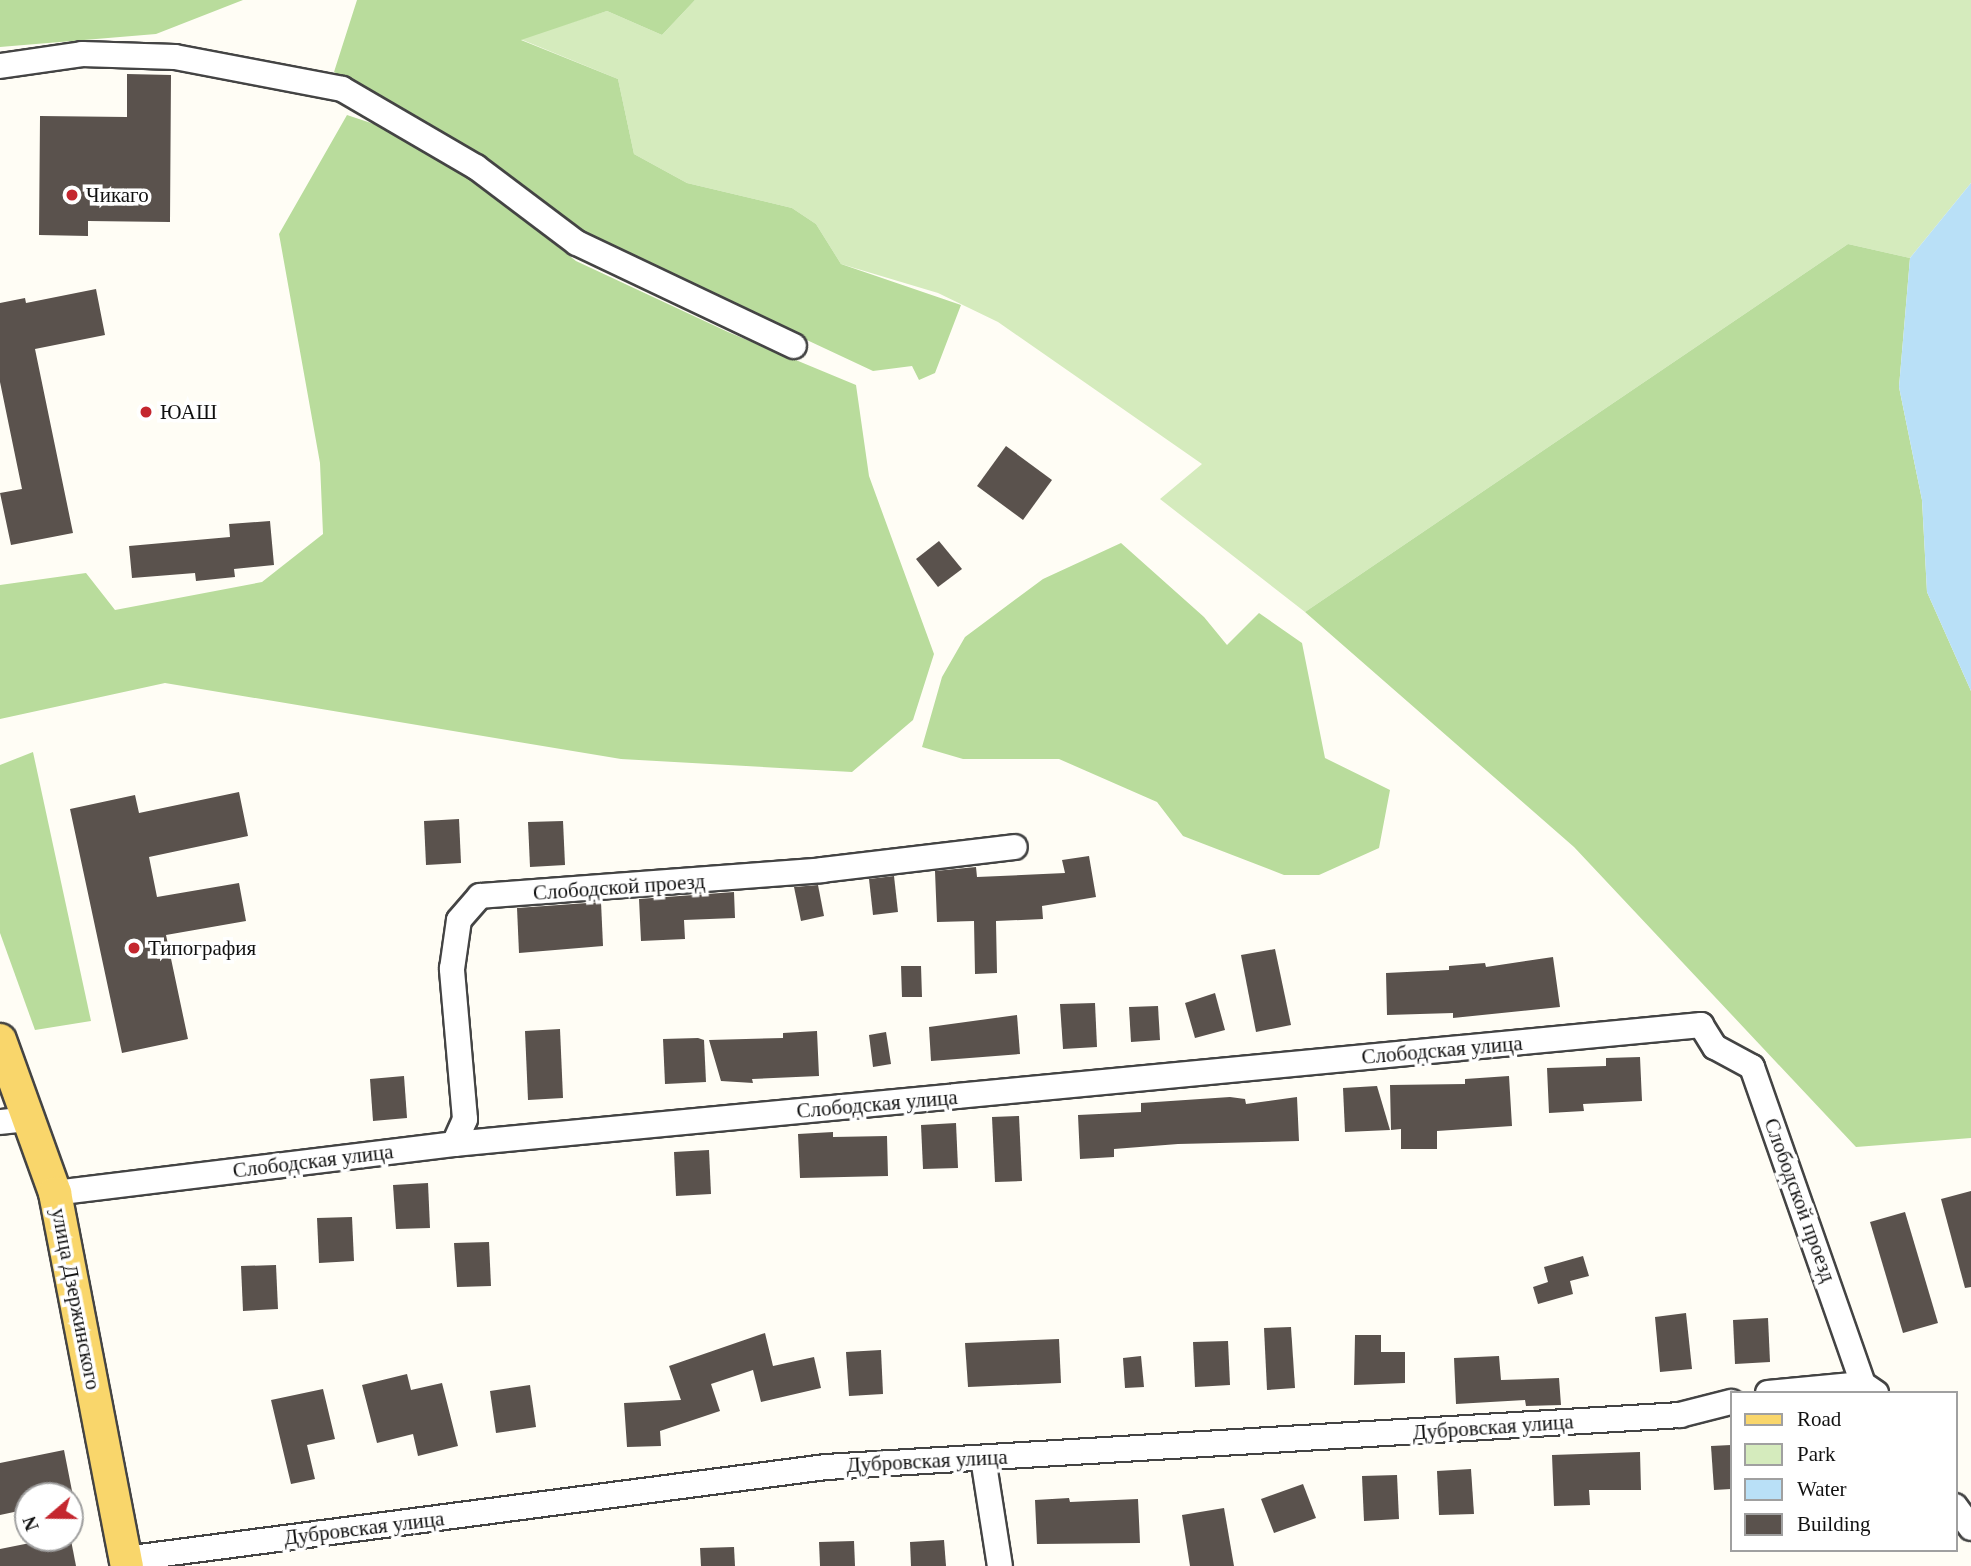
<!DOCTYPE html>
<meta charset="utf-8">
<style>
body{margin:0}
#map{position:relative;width:1971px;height:1566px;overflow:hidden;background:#fffdf5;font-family:"Times New Roman",serif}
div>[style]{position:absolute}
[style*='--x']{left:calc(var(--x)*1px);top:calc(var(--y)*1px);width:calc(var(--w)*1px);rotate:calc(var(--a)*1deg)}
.green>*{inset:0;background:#d5ebbd}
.forest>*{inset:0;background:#b9dc9c}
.water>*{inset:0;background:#b9e0f7}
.building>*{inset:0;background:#5a524d}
.roads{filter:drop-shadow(2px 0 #444) drop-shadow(-2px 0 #444) drop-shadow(0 2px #444) drop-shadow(0 -2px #444)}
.minor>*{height:24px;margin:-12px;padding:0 12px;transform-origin:12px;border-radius:12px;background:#fff}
.major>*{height:32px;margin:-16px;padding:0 16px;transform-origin:16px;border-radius:16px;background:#f9d66b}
.dots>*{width:19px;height:19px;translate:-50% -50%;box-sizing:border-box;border:4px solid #fff;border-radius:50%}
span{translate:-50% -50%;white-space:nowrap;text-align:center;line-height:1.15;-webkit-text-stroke:7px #fff;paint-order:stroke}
.poi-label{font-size:21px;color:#111}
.left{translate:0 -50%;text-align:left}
.street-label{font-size:21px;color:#111}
.legend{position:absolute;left:1730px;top:1391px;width:228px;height:161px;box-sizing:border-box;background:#fff;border:2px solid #a0a0a0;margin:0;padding:9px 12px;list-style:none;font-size:21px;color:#111}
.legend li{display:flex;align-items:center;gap:14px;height:35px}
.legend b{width:35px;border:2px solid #a0a0a0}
.north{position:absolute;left:14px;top:1482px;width:70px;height:70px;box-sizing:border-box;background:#fff;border:2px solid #a0a0a0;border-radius:50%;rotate:250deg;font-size:19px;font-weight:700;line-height:28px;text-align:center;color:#111}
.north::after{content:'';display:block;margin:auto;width:24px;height:32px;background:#c4262e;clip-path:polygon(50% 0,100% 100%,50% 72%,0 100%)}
</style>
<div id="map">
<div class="green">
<i style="clip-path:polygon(695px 0,1971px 0,1971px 183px,1910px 258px,1848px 244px,1305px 612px,1160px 499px,1202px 464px,998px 322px,938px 293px,841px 264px,816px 224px,792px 208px,687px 183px,634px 154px,618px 79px,520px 39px,607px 11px,662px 35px)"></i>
</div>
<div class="forest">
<i style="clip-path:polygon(0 0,243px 0,156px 34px,0 47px)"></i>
<i style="clip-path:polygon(357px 0,695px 0,662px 35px,607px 11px,521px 40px,618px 79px,634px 154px,687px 183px,792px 208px,816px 224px,841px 264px,961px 305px,935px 373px,919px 380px,912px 366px,873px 371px,602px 244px,482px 157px,334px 72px)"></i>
<i style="clip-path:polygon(347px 115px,383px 127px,475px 182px,576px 261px,728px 332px,856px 385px,869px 476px,934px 654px,913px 720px,852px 772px,621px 759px,165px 683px,0 719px,0 585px,86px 573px,115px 610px,262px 582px,323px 534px,320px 463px,279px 234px)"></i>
<i style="clip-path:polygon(1848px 244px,1910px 258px,1899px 387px,1922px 500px,1927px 592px,1971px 691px,1971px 1138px,1856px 1147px,1574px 847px,1305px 612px)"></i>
<i style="clip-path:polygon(1121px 543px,1204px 617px,1227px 645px,1259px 613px,1302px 643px,1325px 758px,1390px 790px,1379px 848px,1319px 875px,1284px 875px,1183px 836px,1157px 802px,1059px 759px,963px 759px,922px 747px,942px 677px,965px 637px,1043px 579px)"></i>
<i style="clip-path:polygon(33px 752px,91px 1021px,35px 1030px,0 933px,0 765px)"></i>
</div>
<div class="water">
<i style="clip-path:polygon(1971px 183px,1971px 691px,1927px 592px,1922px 500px,1899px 387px,1910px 258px)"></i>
</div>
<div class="building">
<i style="clip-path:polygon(127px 74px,171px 75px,170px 222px,88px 221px,88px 236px,39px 235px,40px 116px,127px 117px)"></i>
<i style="clip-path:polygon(96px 289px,105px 335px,35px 349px,73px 533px,11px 545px,0 493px,22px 489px,0 382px,0 303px,25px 298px,26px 303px)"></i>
<i style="clip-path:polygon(1006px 446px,1052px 480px,1023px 520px,977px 486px)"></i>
<i style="clip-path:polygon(270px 521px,274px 565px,234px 569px,235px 577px,196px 581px,195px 573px,132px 578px,129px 546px,230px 537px,229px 524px)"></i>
<i style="clip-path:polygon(939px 541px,962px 569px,938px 587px,916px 559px)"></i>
<i style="clip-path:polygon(239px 792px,248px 836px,149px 857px,157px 897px,239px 883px,246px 921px,166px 935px,188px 1039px,122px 1053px,70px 809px,135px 795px,139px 813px)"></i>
<i style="clip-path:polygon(459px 819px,461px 863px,426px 865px,424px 821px)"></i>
<i style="clip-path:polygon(563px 821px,565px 865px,530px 867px,528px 822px)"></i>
<i style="clip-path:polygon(1089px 856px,1096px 897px,1042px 906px,1043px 919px,996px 921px,997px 973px,975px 974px,974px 921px,937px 922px,935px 871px,976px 867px,977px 877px,1065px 873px,1062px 860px)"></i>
<i style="clip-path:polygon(894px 876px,898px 912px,873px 915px,869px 879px)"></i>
<i style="clip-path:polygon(818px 885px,824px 916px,801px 921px,794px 887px)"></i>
<i style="clip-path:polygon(734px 892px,735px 918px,684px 920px,685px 939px,641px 941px,639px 899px)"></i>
<i style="clip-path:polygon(601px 902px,603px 946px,519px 953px,517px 908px)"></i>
<i style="clip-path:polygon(1275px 949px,1291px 1025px,1256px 1032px,1241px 955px)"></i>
<i style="clip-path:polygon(1553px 957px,1560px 1007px,1453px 1018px,1453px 1013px,1387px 1015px,1386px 973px,1449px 970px,1449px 966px,1485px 963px,1486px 967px)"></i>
<i style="clip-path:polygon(901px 966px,921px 966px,922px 997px,902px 997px)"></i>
<i style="clip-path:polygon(1215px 993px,1225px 1030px,1195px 1038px,1185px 1003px)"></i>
<i style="clip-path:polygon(1095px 1003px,1097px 1047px,1063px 1049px,1060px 1004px)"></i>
<i style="clip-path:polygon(1158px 1006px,1160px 1040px,1131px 1042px,1129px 1007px)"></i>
<i style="clip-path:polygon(1017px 1015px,1020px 1054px,931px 1061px,929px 1027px)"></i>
<i style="clip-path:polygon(560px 1029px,563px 1098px,528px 1100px,525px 1031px)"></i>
<i style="clip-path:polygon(817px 1031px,819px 1076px,752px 1079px,753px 1083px,721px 1081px,709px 1040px,783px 1038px,783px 1033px)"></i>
<i style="clip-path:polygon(886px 1032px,891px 1064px,873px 1067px,869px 1035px)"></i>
<i style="clip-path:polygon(698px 1038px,704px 1040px,706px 1082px,665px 1084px,663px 1039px)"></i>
<i style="clip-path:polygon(1640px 1057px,1642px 1101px,1583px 1104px,1584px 1111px,1549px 1113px,1547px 1068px,1606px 1066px,1606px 1058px)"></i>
<i style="clip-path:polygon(404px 1076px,407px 1118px,373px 1121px,370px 1079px)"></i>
<i style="clip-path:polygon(1509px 1076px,1512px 1126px,1437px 1131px,1437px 1149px,1401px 1149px,1401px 1129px,1391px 1130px,1390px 1085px,1465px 1084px,1465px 1079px)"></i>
<i style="clip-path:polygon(1377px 1086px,1390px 1130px,1345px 1132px,1343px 1088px)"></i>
<i style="clip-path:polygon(1230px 1097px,1245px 1099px,1246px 1104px,1297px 1097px,1299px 1141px,1178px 1144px,1114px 1149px,1114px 1157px,1080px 1159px,1078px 1115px,1141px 1112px,1141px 1103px)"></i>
<i style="clip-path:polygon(1019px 1116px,1022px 1181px,995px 1182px,992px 1117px)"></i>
<i style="clip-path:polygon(956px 1123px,958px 1168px,923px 1169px,921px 1125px)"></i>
<i style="clip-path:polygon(833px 1132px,833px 1137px,887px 1136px,888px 1176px,800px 1178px,798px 1134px)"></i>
<i style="clip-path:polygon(709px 1150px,711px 1194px,676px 1196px,674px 1152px)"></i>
<i style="clip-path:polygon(428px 1183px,430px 1228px,396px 1229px,393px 1185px)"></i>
<i style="clip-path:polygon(1971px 1191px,1971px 1287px,1965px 1288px,1941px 1199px)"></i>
<i style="clip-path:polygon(1905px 1212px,1938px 1323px,1903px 1333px,1870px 1222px)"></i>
<i style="clip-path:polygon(352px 1217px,354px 1261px,319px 1263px,317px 1218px)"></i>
<i style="clip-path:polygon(489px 1242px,491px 1286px,457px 1287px,454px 1243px)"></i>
<i style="clip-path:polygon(1583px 1256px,1589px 1276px,1570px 1281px,1573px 1294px,1538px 1304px,1533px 1287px,1548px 1282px,1544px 1267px)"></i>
<i style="clip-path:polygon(276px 1265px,278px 1309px,243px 1311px,241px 1266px)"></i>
<i style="clip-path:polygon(1686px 1313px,1692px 1369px,1660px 1372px,1655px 1317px)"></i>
<i style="clip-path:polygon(1768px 1318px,1770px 1362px,1735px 1364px,1733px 1320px)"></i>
<i style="clip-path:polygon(1291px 1327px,1295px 1388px,1267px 1390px,1264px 1328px)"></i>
<i style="clip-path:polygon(765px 1333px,773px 1366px,814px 1357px,821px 1388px,761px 1402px,753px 1370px,711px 1384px,720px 1411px,660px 1431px,661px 1446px,627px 1447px,624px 1403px,681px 1400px,669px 1366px)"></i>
<i style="clip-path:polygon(1355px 1335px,1381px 1335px,1381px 1352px,1405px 1352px,1405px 1383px,1354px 1385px)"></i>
<i style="clip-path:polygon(1059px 1339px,1061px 1383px,968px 1387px,965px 1343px)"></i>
<i style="clip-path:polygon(1228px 1341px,1230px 1385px,1195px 1387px,1193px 1342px)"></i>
<i style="clip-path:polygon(881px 1350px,883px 1394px,849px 1396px,846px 1352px)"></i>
<i style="clip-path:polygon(1141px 1356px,1144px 1387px,1125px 1388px,1123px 1358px)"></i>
<i style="clip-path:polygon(1499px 1356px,1501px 1380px,1559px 1378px,1561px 1405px,1526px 1406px,1525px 1400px,1456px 1404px,1454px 1358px)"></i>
<i style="clip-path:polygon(407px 1374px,411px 1390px,442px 1383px,458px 1446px,418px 1456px,413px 1434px,377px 1443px,362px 1385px)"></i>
<i style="clip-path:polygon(530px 1385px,536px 1427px,496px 1433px,490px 1391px)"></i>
<i style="clip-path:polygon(323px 1389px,335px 1439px,307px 1445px,315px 1479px,291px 1484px,271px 1400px)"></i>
<i style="clip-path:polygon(1731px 1445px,1731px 1489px,1714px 1490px,1711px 1446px)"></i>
<i style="clip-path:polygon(64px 1450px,73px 1496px,28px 1496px,28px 1509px,0 1515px,0 1463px)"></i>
<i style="clip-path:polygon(1640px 1452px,1641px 1490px,1589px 1490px,1590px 1505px,1554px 1506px,1552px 1455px)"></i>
<i style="clip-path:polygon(1471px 1469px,1474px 1514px,1439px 1515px,1437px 1471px)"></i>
<i style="clip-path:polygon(1397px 1475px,1399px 1519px,1364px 1521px,1362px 1476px)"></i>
<i style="clip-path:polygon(1303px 1484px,1316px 1518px,1274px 1533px,1261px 1499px)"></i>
<i style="clip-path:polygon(1069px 1498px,1070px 1502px,1138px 1499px,1140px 1543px,1037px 1544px,1035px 1500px)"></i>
<i style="clip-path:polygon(1224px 1508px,1234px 1566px,1190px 1566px,1182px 1515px)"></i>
<i style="clip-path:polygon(70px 1535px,76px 1566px,0 1566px,0 1549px)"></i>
<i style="clip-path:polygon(944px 1540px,946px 1566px,911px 1566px,910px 1542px)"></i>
<i style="clip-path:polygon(854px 1541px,855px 1566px,820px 1566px,819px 1542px)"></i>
<i style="clip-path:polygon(734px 1547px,735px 1566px,701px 1566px,700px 1548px)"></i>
</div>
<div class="roads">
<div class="minor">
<i style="--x:0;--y:66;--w:83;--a:-8.3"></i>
<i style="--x:82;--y:54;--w:93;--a:1.8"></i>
<i style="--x:175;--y:57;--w:170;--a:10.8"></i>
<i style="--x:342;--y:89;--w:155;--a:30.2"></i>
<i style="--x:476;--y:167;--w:126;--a:37"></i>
<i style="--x:577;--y:243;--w:240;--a:25.4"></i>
<i style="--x:0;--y:1122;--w:27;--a:-6"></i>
<i style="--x:454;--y:1144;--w:27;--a:-66"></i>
<i style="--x:465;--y:1119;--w:151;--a:-95"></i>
<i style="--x:452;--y:969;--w:49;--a:-81.9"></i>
<i style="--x:459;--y:920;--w:32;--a:-49"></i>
<i style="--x:480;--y:896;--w:343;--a:-4.3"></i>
<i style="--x:822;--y:870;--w:194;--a:-6.8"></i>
<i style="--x:55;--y:1193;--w:402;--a:-7"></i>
<i style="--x:454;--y:1144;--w:1253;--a:-5.45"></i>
<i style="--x:1701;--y:1025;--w:26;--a:58"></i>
<i style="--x:1715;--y:1047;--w:42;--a:28.4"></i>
<i style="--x:1752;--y:1067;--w:336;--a:70.7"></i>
<i style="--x:1863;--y:1384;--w:16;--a:35"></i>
<i style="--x:1768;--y:1393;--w:95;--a:-5.4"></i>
<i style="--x:983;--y:1458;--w:109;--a:81.1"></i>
<i style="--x:1955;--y:1506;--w:27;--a:54"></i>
<i style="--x:125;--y:1559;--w:707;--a:-7.48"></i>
<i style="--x:826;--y:1467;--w:856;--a:-3.48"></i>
<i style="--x:1680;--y:1415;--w:53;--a:-14.3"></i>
</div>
<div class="major">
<i style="--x:0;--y:1040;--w:163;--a:70.2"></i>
<i style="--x:55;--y:1193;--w:380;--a:79.1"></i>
</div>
</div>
<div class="dots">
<i style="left:72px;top:195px;background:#c4262e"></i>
<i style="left:146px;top:412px;background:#c4262e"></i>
<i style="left:134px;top:948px;background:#c4262e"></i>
</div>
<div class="poi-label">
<span class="left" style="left:86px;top:195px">Чикаго</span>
<span class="left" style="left:160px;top:412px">ЮАШ</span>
<span class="left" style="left:148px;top:948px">Типография</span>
</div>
<div class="street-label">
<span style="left:619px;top:887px;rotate:-4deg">Слободской проезд</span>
<span style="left:1442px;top:1050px;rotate:-5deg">Слободская улица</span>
<span style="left:877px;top:1104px;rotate:-5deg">Слободская улица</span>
<span style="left:313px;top:1161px;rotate:-7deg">Слободская улица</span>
<span style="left:1800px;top:1200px;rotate:70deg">Слободской проезд</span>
<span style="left:76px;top:1299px;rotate:79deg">улица Дзержинского</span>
<span style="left:1493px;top:1427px;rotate:-4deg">Дубровская улица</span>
<span style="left:927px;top:1461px;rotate:-3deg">Дубровская улица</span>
<span style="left:364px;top:1528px;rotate:-7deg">Дубровская улица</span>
</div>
<ul class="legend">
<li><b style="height:9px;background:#f9d66b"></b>Road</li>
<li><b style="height:19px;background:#d5ebbd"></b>Park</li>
<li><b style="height:19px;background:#b9e0f7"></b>Water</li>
<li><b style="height:19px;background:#5a524d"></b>Building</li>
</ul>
<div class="north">N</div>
</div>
